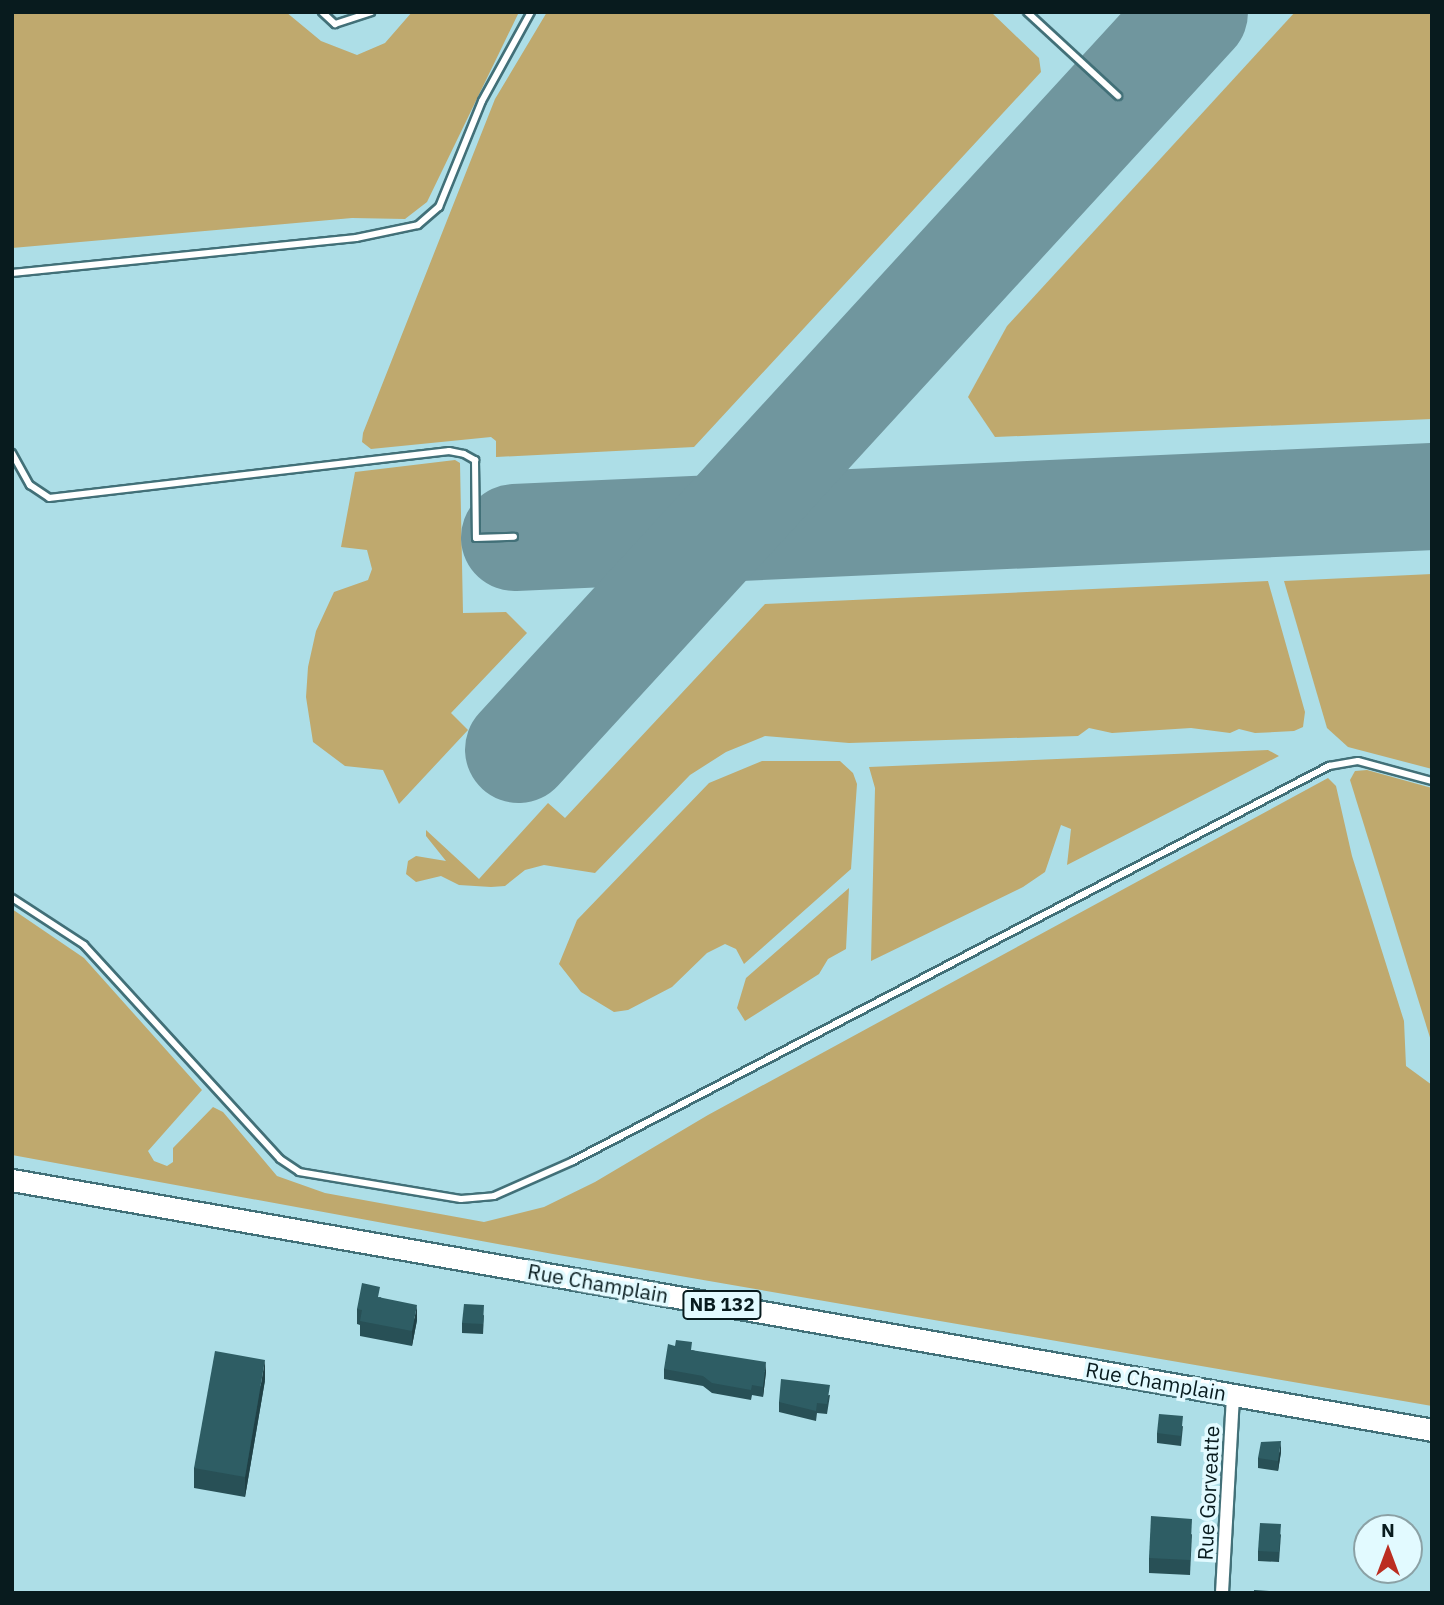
<!DOCTYPE html>
<style>
body{margin:0}
#map{position:relative;width:1444px;height:1605px;overflow:hidden;background:#addee7;font-family:"IBM Plex Sans",sans-serif}
div>[style]{position:absolute}
[style*='--x']{left:calc(var(--x)*1px);top:calc(var(--y)*1px);width:calc(var(--w)*1px);rotate:calc(var(--a)*1deg)}
.green>*{inset:0;background:#bfa96e}
.runway>*{height:107px;margin:-53.5px;padding:0 53.5px;transform-origin:53.5px;border-radius:53.5px;background:#70969e}
.roads{filter:drop-shadow(2px 0 #427078) drop-shadow(-2px 0 #427078) drop-shadow(0 2px #427078) drop-shadow(0 -2px #427078)}
.service>*{height:6px;margin:-3px;padding:0 3px;transform-origin:3px;border-radius:3px;background:#fff}
.minor>*{height:12px;margin:-6px;padding:0 6px;transform-origin:6px;border-radius:6px;background:#fff}
.primary>*{height:21px;margin:-10.5px;padding:0 10.5px;transform-origin:10.5px;border-radius:10.5px;background:#fff}
.wall>*{inset:0;background:#285056}
.shaded-wall>*{inset:0;background:#204146}
.building>*{inset:0;background:#2e5d64}
span{translate:-50% -50%;white-space:nowrap;text-align:center;line-height:1.15;-webkit-text-stroke:7px #e2faff;paint-order:stroke}
.shield-label span{padding:2px 5px;background:#e2faff;border:2px solid;border-radius:5px;-webkit-text-stroke-width:0}
.shield-label{font-size:19px;color:#081b1e;font-weight:700}
.street-label{font-size:21px;color:#081b1e}
.frame{position:absolute;inset:0;border:14px solid #081b1e;pointer-events:none}
.north{position:absolute;left:1353px;top:1514px;width:70px;height:70px;box-sizing:border-box;background:#e2faff;border:2px solid #8ba1a5;border-radius:50%;rotate:0deg;font-size:19px;font-weight:700;line-height:28px;text-align:center;color:#081b1e}
.north::after{content:'';display:block;margin:auto;width:24px;height:32px;background:#bb2d21;clip-path:polygon(50% 0,100% 100%,50% 72%,0 100%)}
</style>
<div id="map">
<div class="green">
<i style="clip-path:polygon(12px 12px,286px 12px,321px 41px,357px 55px,385px 43px,412px 12px,519px 12px,427px 202px,405px 219px,352px 218px,12px 248px)"></i>
<i style="clip-path:polygon(547px 12px,991px 12px,1039px 58px,1041px 72px,694px 447px,496px 457px,496px 441px,491px 437px,371px 449px,362px 442px,363px 433px,495px 99px)"></i>
<i style="clip-path:polygon(1295px 12px,1432px 12px,1432px 419px,995px 437px,968px 397px,1007px 326px)"></i>
<i style="clip-path:polygon(455px 460px,460px 463px,463px 613px,506px 612px,527px 633px,451px 713px,468px 730px,399px 804px,383px 770px,345px 766px,313px 742px,306px 697px,308px 667px,316px 631px,334px 592px,368px 580px,372px 569px,367px 550px,341px 547px,355px 472px)"></i>
<i style="clip-path:polygon(1432px 574px,1432px 769px,1348px 747px,1327px 728px,1284px 581px)"></i>
<i style="clip-path:polygon(1268px 581px,1305px 712px,1303px 727px,1294px 731px,1255px 733px,1239px 729px,1230px 733px,1191px 728px,1112px 733px,1089px 728px,1078px 736px,849px 743px,765px 736px,726px 752px,690px 775px,595px 873px,544px 865px,525px 870px,505px 886px,491px 887px,459px 885px,441px 876px,416px 882px,406px 874px,408px 861px,416px 856px,446px 861px,426px 836px,426px 830px,479px 879px,548px 803px,565px 818px,765px 604px)"></i>
<i style="clip-path:polygon(1268px 750px,1279px 756px,1067px 865px,1071px 829px,1061px 825px,1045px 872px,1023px 887px,871px 961px,875px 788px,869px 767px)"></i>
<i style="clip-path:polygon(762px 761px,840px 761px,853px 773px,857px 784px,851px 869px,744px 964px,736px 949px,725px 944px,707px 953px,672px 987px,628px 1010px,614px 1012px,581px 992px,559px 964px,577px 920px,709px 783px)"></i>
<i style="clip-path:polygon(1367px 770px,1432px 788px,1432px 1044px,1350px 780px,1355px 771px)"></i>
<i style="clip-path:polygon(1328px 778px,1336px 786px,1352px 856px,1404px 1021px,1406px 1066px,1432px 1085px,1432px 1406px,553px 1254px,12px 1155px,12px 909px,84px 958px,202px 1090px,148px 1151px,154px 1161px,167px 1166px,173px 1162px,173px 1148px,213px 1107px,223px 1112px,277px 1176px,325px 1193px,484px 1222px,544px 1207px,595px 1182px,708px 1115px)"></i>
<i style="clip-path:polygon(849px 888px,846px 949px,828px 959px,819px 974px,745px 1021px,737px 1008px,746px 978px)"></i>
</div>
<div class="runway">
<i style="--x:514;--y:537;--w:919;--a:-2.56"></i>
<i style="--x:518;--y:749;--w:1000;--a:-47.47"></i>
</div>
<div class="roads">
<div class="service">
<i style="--x:322;--y:12;--w:18;--a:43"></i>
<i style="--x:335;--y:24;--w:38;--a:-18"></i>
<i style="--x:1027;--y:12;--w:124;--a:42.7"></i>
<i style="--x:12;--y:273;--w:346;--a:-5.8"></i>
<i style="--x:356;--y:238;--w:63;--a:-11.8"></i>
<i style="--x:418;--y:225;--w:28;--a:-41"></i>
<i style="--x:439;--y:207;--w:114;--a:-67.9"></i>
<i style="--x:482;--y:101;--w:102;--a:-61.2"></i>
<i style="--x:12;--y:453;--w:37;--a:61"></i>
<i style="--x:30;--y:485;--w:23;--a:34"></i>
<i style="--x:49;--y:498;--w:403;--a:-6.7"></i>
<i style="--x:449;--y:451;--w:15;--a:11"></i>
<i style="--x:464;--y:454;--w:13;--a:29"></i>
<i style="--x:475;--y:460;--w:78;--a:89.3"></i>
<i style="--x:476;--y:538;--w:38;--a:-2"></i>
<i style="--x:12;--y:898;--w:86;--a:33.1"></i>
<i style="--x:84;--y:945;--w:290;--a:47.5"></i>
<i style="--x:280;--y:1159;--w:23;--a:34"></i>
<i style="--x:299;--y:1172;--w:164;--a:9.5"></i>
<i style="--x:461;--y:1199;--w:33;--a:-5"></i>
<i style="--x:494;--y:1196;--w:86;--a:-23.9"></i>
<i style="--x:573;--y:1161;--w:853;--a:-27.59"></i>
<i style="--x:1329;--y:766;--w:29;--a:-10"></i>
<i style="--x:1358;--y:761;--w:77;--a:15.1"></i>
</div>
<div class="minor">
<i style="--x:1222;--y:1593;--w:198;--a:-86.8"></i>
</div>
<div class="primary">
<i style="--x:12;--y:1180;--w:1442;--a:9.98"></i>
</div>
</div>
<div class="wall">
<i style="clip-path:polygon(380px 1297px,417px 1320px,412px 1346px,360px 1336px,360px 1325px,357px 1324px,357px 1309px)"></i>
<i style="clip-path:polygon(484px 1315px,483px 1334px,462px 1333px,462px 1323px)"></i>
<i style="clip-path:polygon(692px 1350px,766px 1372px,763px 1397px,752px 1395px,751px 1400px,712px 1393px,703px 1386px,664px 1379px,664px 1369px)"></i>
<i style="clip-path:polygon(265px 1380px,245px 1497px,194px 1488px,194px 1468px)"></i>
<i style="clip-path:polygon(830px 1395px,827px 1414px,817px 1413px,816px 1421px,779px 1412px,779px 1402px)"></i>
<i style="clip-path:polygon(1183px 1426px,1181px 1446px,1157px 1443px,1157px 1433px)"></i>
<i style="clip-path:polygon(1281px 1452px,1278px 1471px,1258px 1468px,1258px 1458px)"></i>
<i style="clip-path:polygon(1192px 1534px,1190px 1575px,1149px 1573px,1149px 1558px)"></i>
<i style="clip-path:polygon(1281px 1534px,1279px 1562px,1258px 1561px,1258px 1551px)"></i>
</div>
<div class="shaded-wall">
<i style="clip-path:polygon(417px 1305px,417px 1320px,412px 1346px,412px 1331px)"></i>
<i style="clip-path:polygon(265px 1360px,265px 1380px,245px 1497px,245px 1477px)"></i>
<i style="clip-path:polygon(766px 1362px,766px 1372px,763px 1397px,763px 1387px)"></i>
<i style="clip-path:polygon(1281px 1441px,1281px 1452px,1278px 1471px,1278px 1461px)"></i>
</div>
<div class="building">
<i style="clip-path:polygon(362px 1283px,380px 1287px,378px 1297px,417px 1305px,412px 1331px,360px 1321px,362px 1310px,357px 1309px)"></i>
<i style="clip-path:polygon(464px 1304px,484px 1305px,483px 1324px,462px 1323px)"></i>
<i style="clip-path:polygon(676px 1340px,692px 1342px,691px 1350px,766px 1362px,763px 1387px,752px 1385px,751px 1390px,712px 1383px,703px 1376px,664px 1369px,668px 1344px,675px 1346px)"></i>
<i style="clip-path:polygon(215px 1351px,265px 1360px,245px 1477px,194px 1468px)"></i>
<i style="clip-path:polygon(781px 1379px,830px 1385px,827px 1404px,817px 1403px,816px 1411px,779px 1402px)"></i>
<i style="clip-path:polygon(1159px 1414px,1183px 1416px,1181px 1436px,1157px 1433px)"></i>
<i style="clip-path:polygon(1281px 1441px,1278px 1461px,1258px 1458px,1261px 1442px)"></i>
<i style="clip-path:polygon(1151px 1516px,1192px 1519px,1190px 1560px,1149px 1558px)"></i>
<i style="clip-path:polygon(1260px 1523px,1281px 1524px,1279px 1552px,1258px 1551px)"></i>
<i style="clip-path:polygon(1254px 1590px,1285px 1592px,1287px 1593px,1254px 1593px)"></i>
</div>
<div class="shield-label">
<span style="left:722px;top:1305px">NB 132</span>
</div>
<div class="street-label">
<span style="left:598px;top:1283px;rotate:10deg">Rue Champlain</span>
<span style="left:1156px;top:1381px;rotate:10deg">Rue Champlain</span>
<span style="left:1208px;top:1493px;rotate:-87deg">Rue Gorveatte</span>
</div>
<div class="frame"></div>
<div class="north">N</div>
</div>
